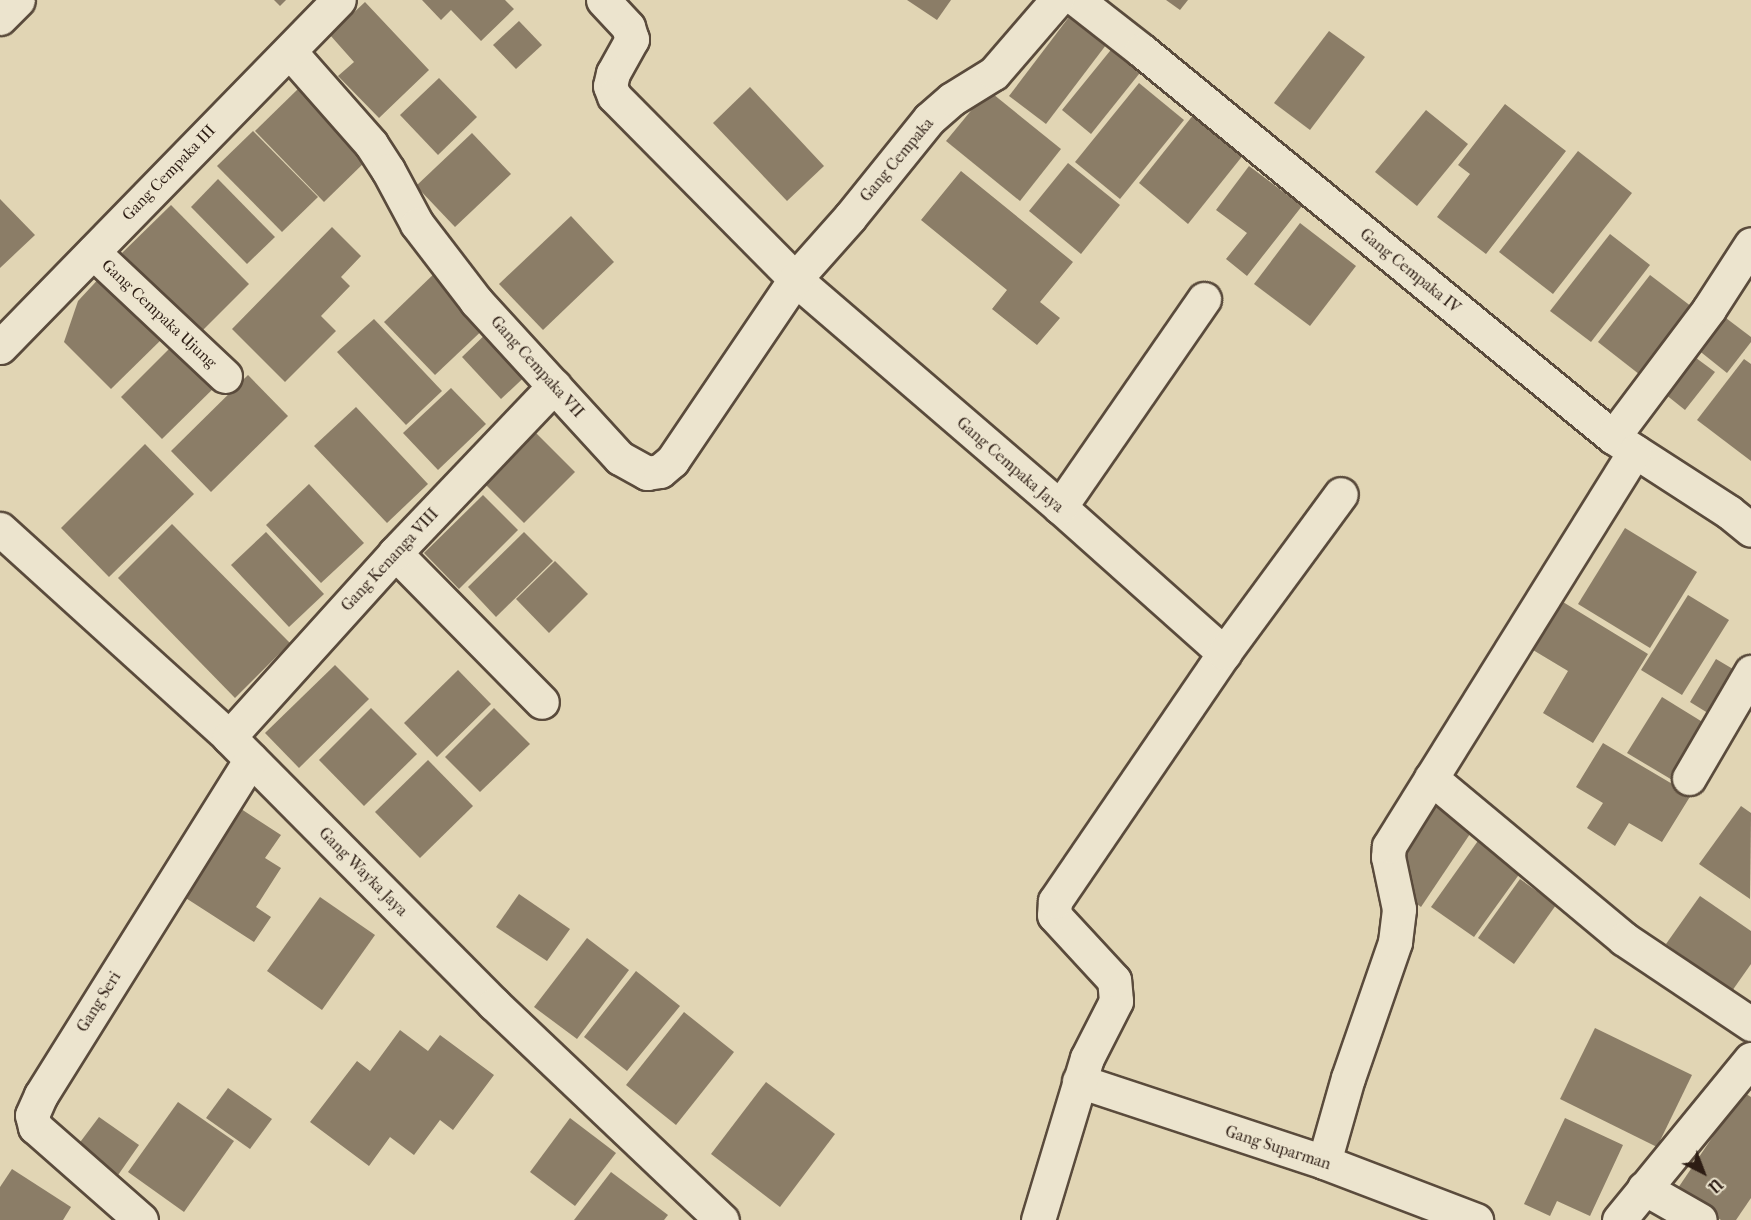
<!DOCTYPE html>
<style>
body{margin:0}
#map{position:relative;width:1751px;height:1220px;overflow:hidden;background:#e1d5b4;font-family:"IM FELL French Canon",serif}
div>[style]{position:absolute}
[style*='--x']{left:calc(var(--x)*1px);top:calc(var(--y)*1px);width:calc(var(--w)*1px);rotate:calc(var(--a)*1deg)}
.building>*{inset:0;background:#8b7d67}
.roads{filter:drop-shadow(2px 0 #5a4b3c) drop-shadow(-2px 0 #5a4b3c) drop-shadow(0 2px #5a4b3c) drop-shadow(0 -2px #5a4b3c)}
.minor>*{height:33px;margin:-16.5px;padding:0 16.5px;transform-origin:16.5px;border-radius:16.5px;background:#ece4ce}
span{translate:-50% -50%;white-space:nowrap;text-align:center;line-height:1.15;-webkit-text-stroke:4.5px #ece4ce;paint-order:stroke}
.street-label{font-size:16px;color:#2d1d14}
.north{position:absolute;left:1673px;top:1142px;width:60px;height:60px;-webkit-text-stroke:4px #ece4ce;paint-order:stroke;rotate:138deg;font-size:16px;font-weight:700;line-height:24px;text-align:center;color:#2d1d14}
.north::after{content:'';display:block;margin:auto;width:21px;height:27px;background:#2d1d14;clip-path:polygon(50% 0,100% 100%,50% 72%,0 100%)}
</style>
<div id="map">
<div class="building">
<i style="clip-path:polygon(274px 0,286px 0,280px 6px)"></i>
<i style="clip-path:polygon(422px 0,505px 0,514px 9px,481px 41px,451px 10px,441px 20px)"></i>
<i style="clip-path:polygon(907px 0,951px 0,937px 20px)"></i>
<i style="clip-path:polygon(1166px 0,1188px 0,1180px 10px)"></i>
<i style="clip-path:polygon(365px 2px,429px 70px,379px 118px,338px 76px,354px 62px,330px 35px)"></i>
<i style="clip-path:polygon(1072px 13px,1109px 41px,1046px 124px,1009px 96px)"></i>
<i style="clip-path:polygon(519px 21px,542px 45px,516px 69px,493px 45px)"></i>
<i style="clip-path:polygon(1329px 31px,1365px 57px,1310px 130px,1274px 103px)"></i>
<i style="clip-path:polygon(1114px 46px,1143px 69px,1091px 134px,1062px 110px)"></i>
<i style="clip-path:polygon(439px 78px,477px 117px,438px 155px,400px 115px)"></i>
<i style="clip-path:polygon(1139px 83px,1184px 120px,1120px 199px,1075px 162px)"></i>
<i style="clip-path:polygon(300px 87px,369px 158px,324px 202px,255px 131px)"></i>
<i style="clip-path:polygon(750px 87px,824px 166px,787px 201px,713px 123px)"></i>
<i style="clip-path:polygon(988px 90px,1061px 149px,1020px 201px,946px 141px)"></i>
<i style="clip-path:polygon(1505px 104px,1566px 151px,1486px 254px,1437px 217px,1470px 174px,1458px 165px)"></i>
<i style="clip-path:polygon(1198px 109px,1248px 149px,1188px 224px,1139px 183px)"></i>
<i style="clip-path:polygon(1426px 110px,1468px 144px,1417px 206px,1375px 172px)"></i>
<i style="clip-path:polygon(253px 131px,318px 197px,282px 232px,217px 166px)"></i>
<i style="clip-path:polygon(472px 133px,511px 174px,455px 227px,416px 186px)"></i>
<i style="clip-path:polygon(1578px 151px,1632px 193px,1553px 294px,1499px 252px)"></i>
<i style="clip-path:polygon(1068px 163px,1120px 205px,1081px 254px,1029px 211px)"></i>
<i style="clip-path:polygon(1249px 166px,1302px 206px,1247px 276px,1226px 259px,1247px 233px,1216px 210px)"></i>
<i style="clip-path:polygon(961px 171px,1073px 262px,1040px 302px,1060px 318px,1037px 345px,992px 309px,1007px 290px,921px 220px)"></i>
<i style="clip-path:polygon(218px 179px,275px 237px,247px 264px,191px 207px)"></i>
<i style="clip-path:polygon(0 199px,35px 235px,0 268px)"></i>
<i style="clip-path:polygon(171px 205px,249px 284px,201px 332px,122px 253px)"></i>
<i style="clip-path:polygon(571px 216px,614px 262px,543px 330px,499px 284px)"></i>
<i style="clip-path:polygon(1300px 223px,1356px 266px,1310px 326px,1254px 284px)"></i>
<i style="clip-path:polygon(332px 227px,361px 256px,341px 277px,350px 286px,321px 316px,336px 331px,285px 382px,232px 329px)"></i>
<i style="clip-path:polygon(1610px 234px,1650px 265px,1591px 342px,1550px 311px)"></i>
<i style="clip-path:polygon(439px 269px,490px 323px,435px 375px,384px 322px)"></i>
<i style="clip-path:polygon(104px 273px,166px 335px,111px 389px,64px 342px,78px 301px)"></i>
<i style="clip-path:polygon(1650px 275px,1696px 310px,1644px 378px,1598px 342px)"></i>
<i style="clip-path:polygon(1718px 312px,1751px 337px,1751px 342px,1727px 373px,1692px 345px)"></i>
<i style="clip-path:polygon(374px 319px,442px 391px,406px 425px,337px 352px)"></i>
<i style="clip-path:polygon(492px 328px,532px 370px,501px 399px,462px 357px)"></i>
<i style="clip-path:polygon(180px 338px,222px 380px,162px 439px,121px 397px)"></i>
<i style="clip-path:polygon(1684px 349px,1715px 372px,1685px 410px,1655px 386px)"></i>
<i style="clip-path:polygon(1744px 359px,1751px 364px,1751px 461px,1697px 420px)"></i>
<i style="clip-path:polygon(248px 375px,288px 416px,211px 492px,171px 451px)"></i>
<i style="clip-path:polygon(451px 388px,486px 424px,438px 470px,403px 433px)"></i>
<i style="clip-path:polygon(356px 407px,428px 484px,387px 523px,314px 446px)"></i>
<i style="clip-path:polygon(535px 432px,575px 472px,524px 523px,483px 482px)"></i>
<i style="clip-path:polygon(145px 444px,194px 494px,109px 577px,61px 528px)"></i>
<i style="clip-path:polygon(309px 484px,364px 543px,321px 583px,266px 525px)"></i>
<i style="clip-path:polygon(483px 495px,518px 530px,459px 589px,424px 553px)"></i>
<i style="clip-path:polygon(172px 524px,290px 643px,235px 698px,118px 578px)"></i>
<i style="clip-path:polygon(1625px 528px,1697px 572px,1650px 648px,1578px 604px)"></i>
<i style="clip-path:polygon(266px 532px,324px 594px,289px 627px,231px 565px)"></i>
<i style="clip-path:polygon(524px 532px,553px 561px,496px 617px,468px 587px)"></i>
<i style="clip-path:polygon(555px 561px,588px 594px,549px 633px,516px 599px)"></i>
<i style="clip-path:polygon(1688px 595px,1729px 620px,1682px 695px,1641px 670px)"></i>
<i style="clip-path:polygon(1563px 602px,1648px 654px,1593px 743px,1543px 713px,1568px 671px,1533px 650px)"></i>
<i style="clip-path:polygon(1716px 659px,1743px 675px,1716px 718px,1690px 702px)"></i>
<i style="clip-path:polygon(335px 665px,369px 699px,299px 768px,265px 733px)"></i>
<i style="clip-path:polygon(458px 670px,491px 704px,437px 757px,404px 723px)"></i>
<i style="clip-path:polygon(1662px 697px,1709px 726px,1674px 781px,1627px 753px)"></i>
<i style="clip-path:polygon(371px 708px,417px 754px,364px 806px,319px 760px)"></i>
<i style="clip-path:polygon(494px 708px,530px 744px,480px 792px,445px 757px)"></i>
<i style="clip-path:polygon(1603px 743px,1691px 795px,1662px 842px,1629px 823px,1615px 846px,1587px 828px,1603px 803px,1576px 787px)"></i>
<i style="clip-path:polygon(428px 760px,473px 806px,420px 858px,375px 812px)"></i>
<i style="clip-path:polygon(1439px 800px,1476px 825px,1421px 907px,1401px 892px,1398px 858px)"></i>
<i style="clip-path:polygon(235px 805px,281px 835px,265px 858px,281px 868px,256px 907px,271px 917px,254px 942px,178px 893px)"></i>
<i style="clip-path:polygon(1741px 806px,1751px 813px,1750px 899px,1699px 864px)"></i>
<i style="clip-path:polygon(1480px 838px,1523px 869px,1474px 937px,1431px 907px)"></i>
<i style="clip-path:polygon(1520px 879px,1556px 905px,1514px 964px,1478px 938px)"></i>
<i style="clip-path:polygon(519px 894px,570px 929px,547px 961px,496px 927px)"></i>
<i style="clip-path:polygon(1700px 896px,1751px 931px,1751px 964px,1732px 991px,1666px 944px)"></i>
<i style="clip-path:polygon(320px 897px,375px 935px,322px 1010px,267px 971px)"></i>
<i style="clip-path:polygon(587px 938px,629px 970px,577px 1039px,534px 1007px)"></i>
<i style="clip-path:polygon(636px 971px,680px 1006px,627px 1071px,584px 1037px)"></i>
<i style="clip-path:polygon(684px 1012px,734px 1052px,676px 1125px,626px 1085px)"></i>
<i style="clip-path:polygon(1595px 1028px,1692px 1075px,1657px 1147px,1560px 1099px)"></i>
<i style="clip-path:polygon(400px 1030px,428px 1051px,440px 1035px,494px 1075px,453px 1130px,440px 1120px,414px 1155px,390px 1137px,369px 1166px,310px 1122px,357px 1061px,370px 1071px)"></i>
<i style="clip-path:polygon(766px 1082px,835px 1134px,780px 1207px,711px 1154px)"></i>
<i style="clip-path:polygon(228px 1088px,272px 1119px,250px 1149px,206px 1118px)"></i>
<i style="clip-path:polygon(1743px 1092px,1751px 1097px,1751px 1198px,1736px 1220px,1721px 1220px,1676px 1191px)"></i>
<i style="clip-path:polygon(178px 1102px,234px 1141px,184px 1212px,128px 1172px)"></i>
<i style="clip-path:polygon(99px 1117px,139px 1145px,116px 1178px,75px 1149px)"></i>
<i style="clip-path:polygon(570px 1118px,616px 1153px,575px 1206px,530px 1172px)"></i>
<i style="clip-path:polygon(1565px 1118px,1623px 1145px,1590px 1216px,1557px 1201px,1550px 1216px,1524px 1204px)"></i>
<i style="clip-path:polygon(12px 1169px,71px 1207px,63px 1220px,0 1220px,0 1187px)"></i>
<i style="clip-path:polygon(611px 1172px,668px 1215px,664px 1220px,574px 1220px)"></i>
</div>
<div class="roads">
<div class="minor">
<i style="--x:603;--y:0;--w:37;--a:47"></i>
<i style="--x:628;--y:27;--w:13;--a:72"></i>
<i style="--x:632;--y:39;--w:39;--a:119"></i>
<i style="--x:613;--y:73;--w:13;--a:103"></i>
<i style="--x:610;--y:86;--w:11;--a:68"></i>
<i style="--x:614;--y:96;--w:257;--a:45.3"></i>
<i style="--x:795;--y:279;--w:350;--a:40.7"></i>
<i style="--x:1060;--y:507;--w:220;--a:41.7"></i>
<i style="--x:1077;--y:0;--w:81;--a:38"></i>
<i style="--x:1141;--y:50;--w:610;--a:39.35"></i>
<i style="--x:1613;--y:437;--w:138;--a:32.9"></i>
<i style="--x:1729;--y:512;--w:28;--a:39"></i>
<i style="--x:0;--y:18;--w:25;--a:-45"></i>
<i style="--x:290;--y:52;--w:123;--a:48.6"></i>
<i style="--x:371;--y:144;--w:31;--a:57"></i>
<i style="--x:388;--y:170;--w:61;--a:61.8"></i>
<i style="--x:417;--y:224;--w:97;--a:52.5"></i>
<i style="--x:476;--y:301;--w:213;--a:47.5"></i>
<i style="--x:620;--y:458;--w:31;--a:29"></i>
<i style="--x:647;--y:473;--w:13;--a:-9"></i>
<i style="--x:660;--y:471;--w:16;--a:-40"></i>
<i style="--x:672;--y:461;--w:220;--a:-55.9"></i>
<i style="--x:795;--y:279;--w:83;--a:-48.4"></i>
<i style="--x:850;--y:217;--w:126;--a:-51.1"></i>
<i style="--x:929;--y:119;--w:30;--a:-41"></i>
<i style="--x:952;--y:99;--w:49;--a:-31.8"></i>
<i style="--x:994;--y:73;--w:96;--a:-49.2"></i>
<i style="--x:93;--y:252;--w:181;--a:43.2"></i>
<i style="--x:0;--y:347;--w:485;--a:-45.7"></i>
<i style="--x:1613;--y:437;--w:160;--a:-53.1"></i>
<i style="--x:1709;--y:309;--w:77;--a:-57.1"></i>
<i style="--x:1060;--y:507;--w:253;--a:-55.3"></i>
<i style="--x:0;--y:529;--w:309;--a:42.2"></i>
<i style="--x:229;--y:737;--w:376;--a:45.2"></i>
<i style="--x:494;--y:1004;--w:314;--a:43.5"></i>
<i style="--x:395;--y:553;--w:209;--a:45.4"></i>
<i style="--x:229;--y:737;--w:248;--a:-47.9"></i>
<i style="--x:395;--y:553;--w:231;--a:-46.4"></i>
<i style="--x:1431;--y:778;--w:251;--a:39.8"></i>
<i style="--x:1624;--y:939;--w:153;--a:33.8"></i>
<i style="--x:1689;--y:778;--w:123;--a:-59.7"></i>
<i style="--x:1079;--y:1081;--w:258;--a:18.3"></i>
<i style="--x:1324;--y:1162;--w:163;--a:20.9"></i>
<i style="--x:1324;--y:1162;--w:87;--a:-74.1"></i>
<i style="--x:1348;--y:1078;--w:144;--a:-70.9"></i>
<i style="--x:1395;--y:942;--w:33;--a:-83"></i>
<i style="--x:1399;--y:909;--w:53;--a:-101.9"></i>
<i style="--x:1388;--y:857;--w:11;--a:-85"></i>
<i style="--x:1389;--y:846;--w:465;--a:-58.1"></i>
<i style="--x:1644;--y:1188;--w:64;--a:29.7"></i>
<i style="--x:141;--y:1220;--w:141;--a:-138.7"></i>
<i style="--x:35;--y:1127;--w:12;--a:-104"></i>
<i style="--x:32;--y:1115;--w:22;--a:-66"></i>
<i style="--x:41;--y:1095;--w:396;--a:-58"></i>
<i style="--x:1038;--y:1220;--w:169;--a:-73.2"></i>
<i style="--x:1087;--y:1058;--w:64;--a:-63"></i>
<i style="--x:1116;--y:1001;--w:21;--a:-95"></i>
<i style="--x:1114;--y:980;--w:88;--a:-132.7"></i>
<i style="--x:1054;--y:915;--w:14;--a:-86"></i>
<i style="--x:1055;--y:901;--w:300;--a:-55.7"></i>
<i style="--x:1224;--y:653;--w:197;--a:-53.7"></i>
<i style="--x:1619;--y:1220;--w:208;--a:-50.7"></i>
</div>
</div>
<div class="street-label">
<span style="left:897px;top:160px;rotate:-50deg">Gang Cempaka</span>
<span style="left:169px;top:173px;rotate:-46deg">Gang Cempaka III</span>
<span style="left:1410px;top:271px;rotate:39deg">Gang Cempaka IV</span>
<span style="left:159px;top:314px;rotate:43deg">Gang Cempaka Ujung</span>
<span style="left:537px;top:367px;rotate:48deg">Gang Cempaka VII</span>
<span style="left:1010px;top:465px;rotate:41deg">Gang Cempaka Jaya</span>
<span style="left:390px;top:560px;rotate:-47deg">Gang Kenanga VIII</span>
<span style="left:363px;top:872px;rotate:45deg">Gang Wayka Jaya</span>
<span style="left:99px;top:1002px;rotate:-58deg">Gang Seri</span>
<span style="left:1278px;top:1148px;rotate:18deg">Gang Suparman</span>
</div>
<div class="north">U</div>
</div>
